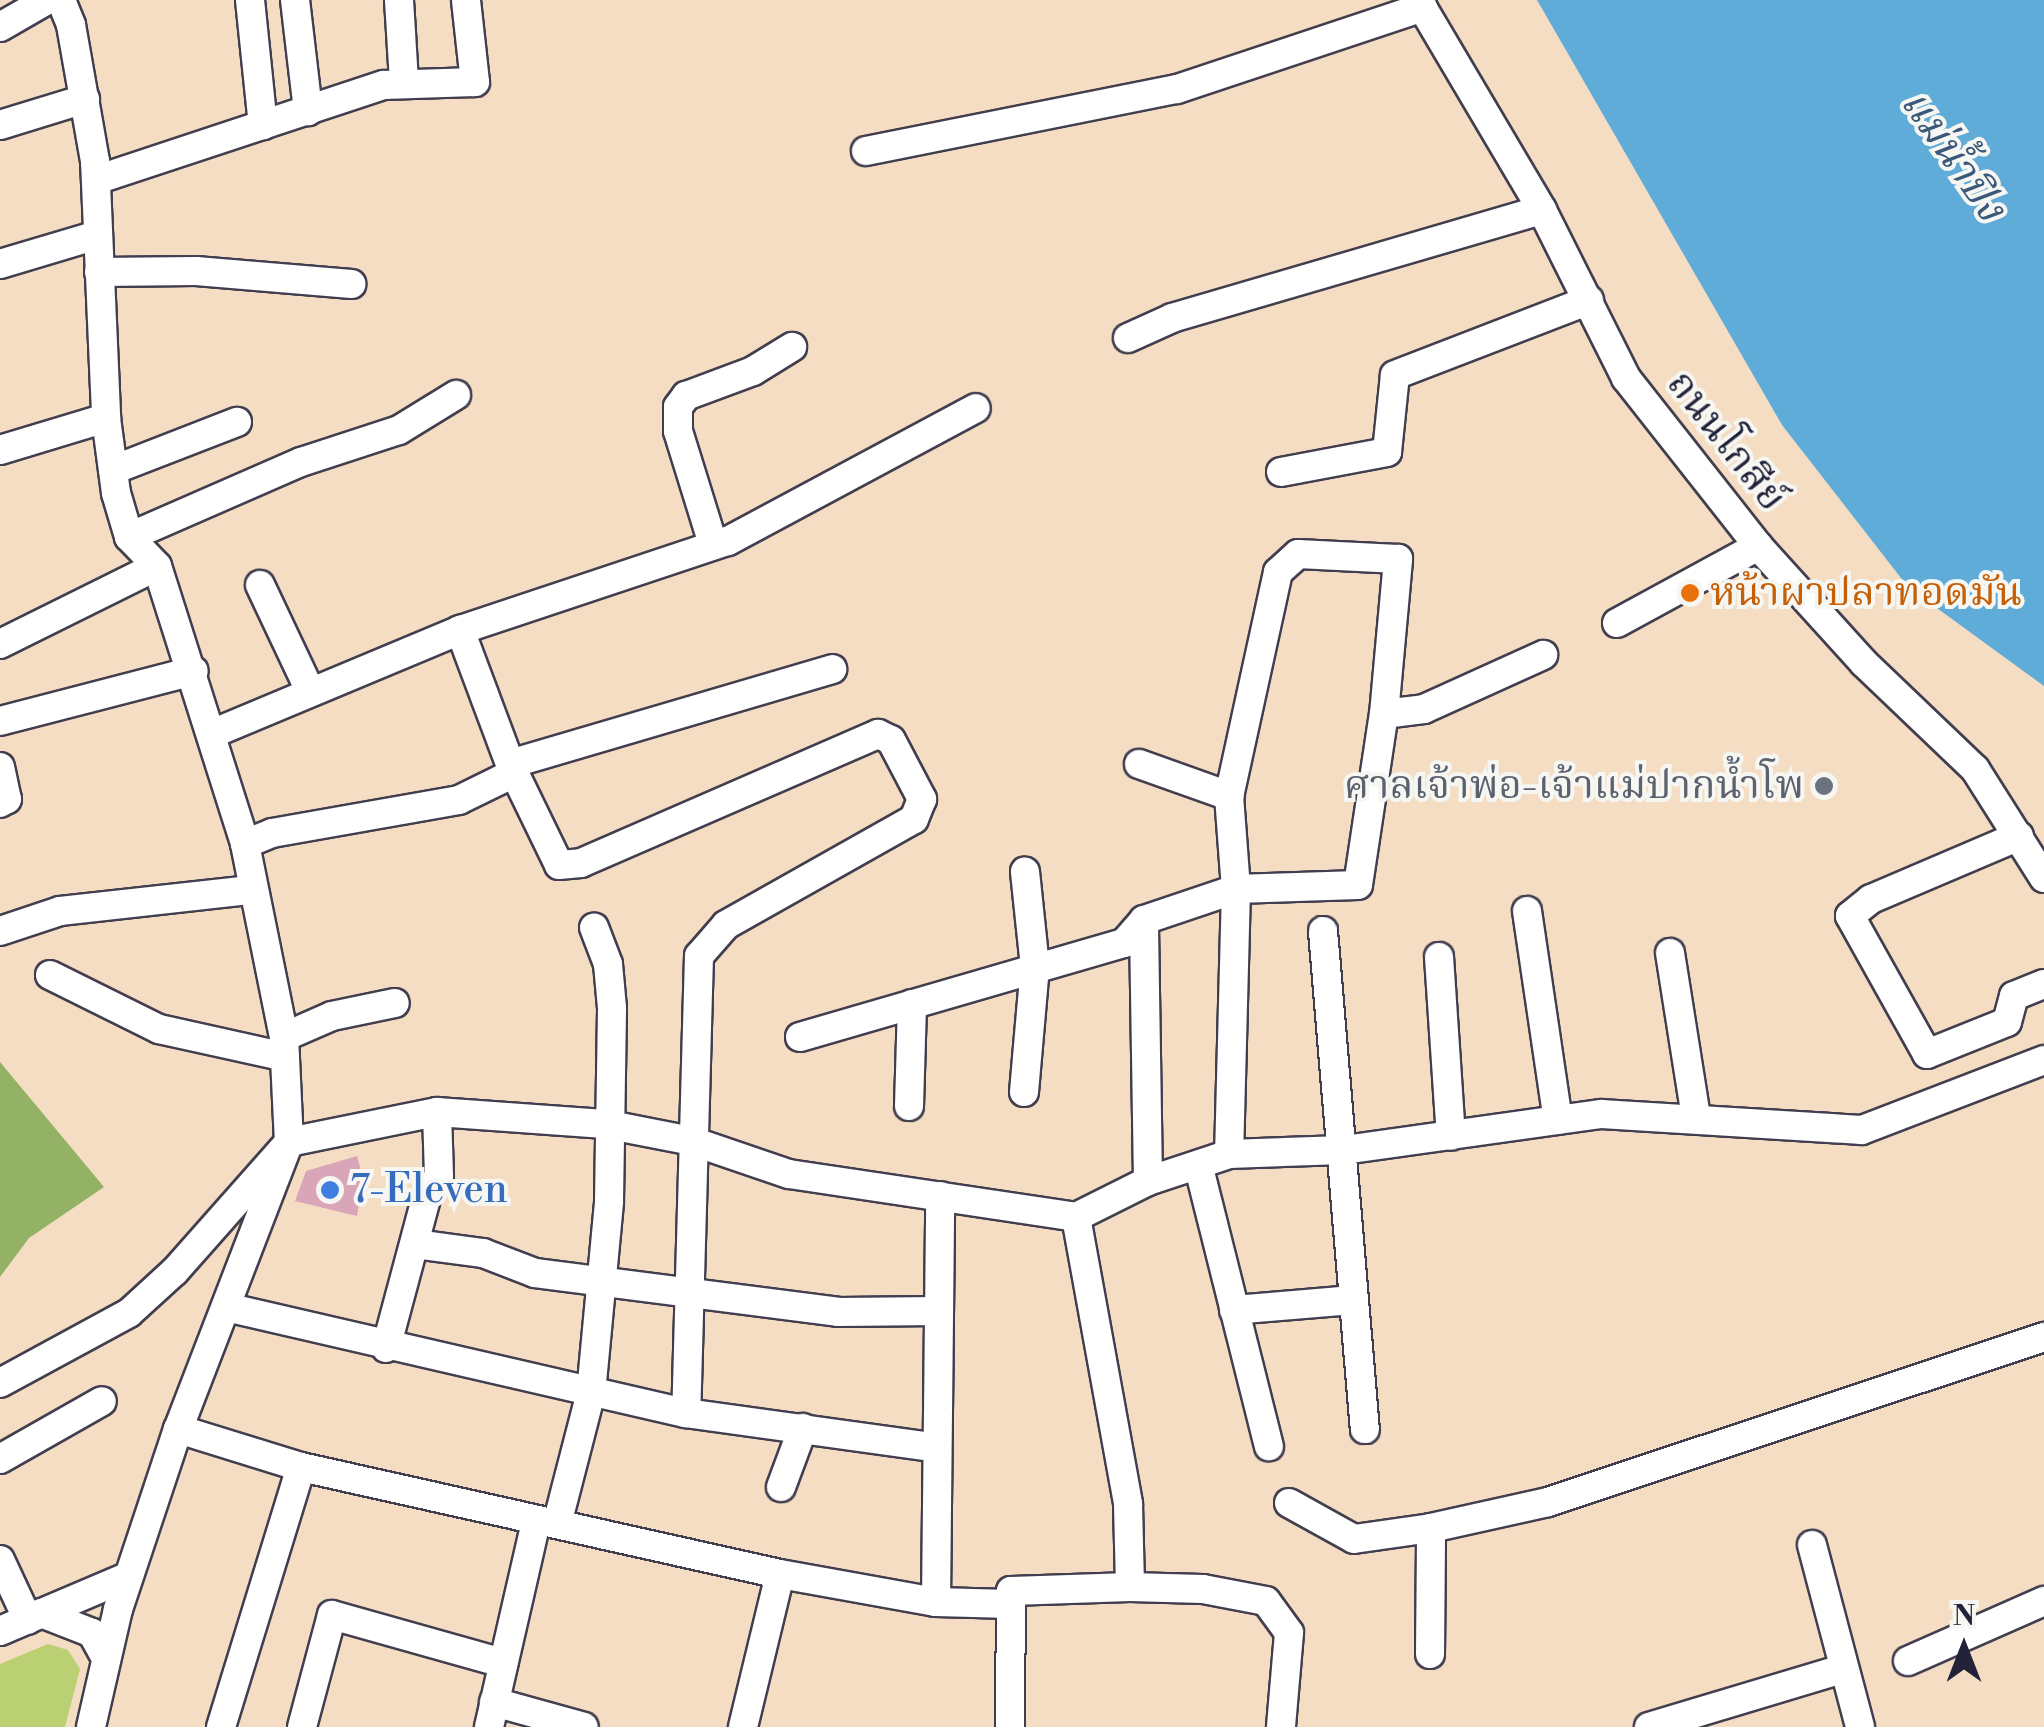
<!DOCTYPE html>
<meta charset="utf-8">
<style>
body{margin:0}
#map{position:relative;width:2044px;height:1727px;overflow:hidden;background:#f4ddc2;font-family:"Libre Bodoni","Noto Serif Thai",serif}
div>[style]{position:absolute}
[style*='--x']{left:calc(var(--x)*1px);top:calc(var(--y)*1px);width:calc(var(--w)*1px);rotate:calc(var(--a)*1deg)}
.green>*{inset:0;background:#bbcf73}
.forest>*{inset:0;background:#94b265}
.water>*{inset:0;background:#60acd9}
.building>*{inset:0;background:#d8a5b9}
.roads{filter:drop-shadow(2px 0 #423e4f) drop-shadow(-2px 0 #423e4f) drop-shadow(0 2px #423e4f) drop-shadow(0 -2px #423e4f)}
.minor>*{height:28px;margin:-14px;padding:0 14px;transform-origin:14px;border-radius:14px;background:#fff}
.dots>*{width:28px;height:28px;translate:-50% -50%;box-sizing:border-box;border:5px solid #f6f6f2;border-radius:50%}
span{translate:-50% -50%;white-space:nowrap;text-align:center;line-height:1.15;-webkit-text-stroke:8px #f6f6f2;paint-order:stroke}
.street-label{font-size:40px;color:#22223b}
.food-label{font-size:40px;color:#c56008}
.left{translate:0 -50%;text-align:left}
.worship-label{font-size:40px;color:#5b616d}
.right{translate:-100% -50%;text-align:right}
.shop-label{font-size:40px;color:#366cbe}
.water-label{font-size:42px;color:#3b597a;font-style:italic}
.north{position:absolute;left:1914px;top:1597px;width:100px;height:100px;-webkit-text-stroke:8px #f6f6f2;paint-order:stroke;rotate:0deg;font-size:28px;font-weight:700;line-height:40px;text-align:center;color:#22223b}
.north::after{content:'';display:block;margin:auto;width:35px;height:45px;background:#22223b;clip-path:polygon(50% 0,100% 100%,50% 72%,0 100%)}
</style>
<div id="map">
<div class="green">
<i style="clip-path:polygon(48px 1644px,68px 1650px,80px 1669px,65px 1727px,0 1727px,0 1664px)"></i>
</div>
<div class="forest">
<i style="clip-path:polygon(0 1062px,104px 1187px,29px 1238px,0 1277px)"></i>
</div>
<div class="water">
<i style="clip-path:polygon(1537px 0,2044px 0,2044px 686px,1908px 587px,1782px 425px)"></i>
</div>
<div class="building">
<i style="clip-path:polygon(357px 1156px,363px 1178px,357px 1216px,295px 1201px,306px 1171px)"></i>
</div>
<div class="roads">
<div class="minor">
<i style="--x:61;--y:0;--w:27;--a:68"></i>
<i style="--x:71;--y:25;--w:138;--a:80"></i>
<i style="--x:95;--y:161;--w:257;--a:87.5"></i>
<i style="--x:106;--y:418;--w:76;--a:82.4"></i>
<i style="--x:116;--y:493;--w:46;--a:73.5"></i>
<i style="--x:129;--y:537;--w:40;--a:46"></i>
<i style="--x:157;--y:566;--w:292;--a:72.4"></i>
<i style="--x:245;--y:844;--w:197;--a:78.6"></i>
<i style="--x:284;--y:1037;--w:105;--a:87.3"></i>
<i style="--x:289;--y:1142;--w:308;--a:111.1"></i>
<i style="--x:178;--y:1429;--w:190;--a:108.4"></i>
<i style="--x:118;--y:1609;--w:121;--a:102.9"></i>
<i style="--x:250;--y:0;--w:126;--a:84.1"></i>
<i style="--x:295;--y:0;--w:112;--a:83.3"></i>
<i style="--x:399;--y:0;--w:82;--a:86.5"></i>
<i style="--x:1418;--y:0;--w:244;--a:59.4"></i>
<i style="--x:1542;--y:210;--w:188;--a:63.4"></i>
<i style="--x:1626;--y:378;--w:214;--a:51.8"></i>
<i style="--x:1758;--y:546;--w:158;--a:47.8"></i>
<i style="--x:1864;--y:663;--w:153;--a:43.7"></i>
<i style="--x:1975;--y:769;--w:129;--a:57.7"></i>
<i style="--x:0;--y:27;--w:54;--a:-29.9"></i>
<i style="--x:0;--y:125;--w:89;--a:-17"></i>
<i style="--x:866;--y:151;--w:317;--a:-11.3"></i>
<i style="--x:1177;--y:89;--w:259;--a:-18.4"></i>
<i style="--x:96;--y:180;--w:303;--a:-18.3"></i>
<i style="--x:384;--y:85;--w:91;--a:-1.9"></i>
<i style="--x:475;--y:82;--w:82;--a:-96.3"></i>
<i style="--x:0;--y:264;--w:101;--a:-16.6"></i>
<i style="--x:99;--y:272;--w:97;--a:-0.6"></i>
<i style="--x:196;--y:271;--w:156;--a:4.8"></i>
<i style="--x:1128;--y:338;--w:48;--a:-24.4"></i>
<i style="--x:1172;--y:318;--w:385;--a:-16.3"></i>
<i style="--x:0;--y:450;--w:111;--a:-16.8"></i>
<i style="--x:113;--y:470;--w:133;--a:-21.2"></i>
<i style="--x:1281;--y:472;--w:108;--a:-10.7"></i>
<i style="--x:1387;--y:452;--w:77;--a:-84.1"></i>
<i style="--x:1395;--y:375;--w:208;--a:-21.1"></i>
<i style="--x:129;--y:537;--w:188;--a:-23.6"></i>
<i style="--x:301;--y:462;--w:103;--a:-18.1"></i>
<i style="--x:399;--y:430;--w:67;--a:-31.6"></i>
<i style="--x:713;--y:544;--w:118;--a:-107.2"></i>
<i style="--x:678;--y:431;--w:24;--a:-90"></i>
<i style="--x:678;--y:407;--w:14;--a:-54"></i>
<i style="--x:686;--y:396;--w:72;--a:-20.5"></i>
<i style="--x:753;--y:371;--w:46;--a:-31.6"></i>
<i style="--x:260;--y:585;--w:117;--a:64.7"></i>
<i style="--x:1617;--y:623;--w:161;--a:-28.6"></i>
<i style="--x:460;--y:630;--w:143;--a:69.5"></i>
<i style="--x:510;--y:764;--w:112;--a:64.1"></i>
<i style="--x:559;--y:865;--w:22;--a:-5"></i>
<i style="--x:581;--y:863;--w:324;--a:-23.5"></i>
<i style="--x:878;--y:734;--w:14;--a:25"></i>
<i style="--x:891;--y:740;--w:67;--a:62.3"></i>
<i style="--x:922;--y:799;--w:22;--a:112"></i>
<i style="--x:914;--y:819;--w:216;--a:150.6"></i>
<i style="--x:726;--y:925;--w:41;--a:131.1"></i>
<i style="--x:699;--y:956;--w:457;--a:91.6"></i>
<i style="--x:0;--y:644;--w:175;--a:-26.4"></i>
<i style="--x:1384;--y:714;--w:40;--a:-7.1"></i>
<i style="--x:1424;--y:709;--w:131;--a:-24.4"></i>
<i style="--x:0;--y:721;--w:200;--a:-14.5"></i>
<i style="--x:214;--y:733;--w:267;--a:-22.7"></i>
<i style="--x:460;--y:630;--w:282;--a:-18.4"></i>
<i style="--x:728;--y:541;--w:281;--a:-28.2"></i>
<i style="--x:510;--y:764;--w:336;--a:-16.4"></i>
<i style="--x:1139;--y:764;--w:96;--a:19.6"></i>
<i style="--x:0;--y:767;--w:33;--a:78"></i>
<i style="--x:7;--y:799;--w:8;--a:150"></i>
<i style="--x:2019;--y:836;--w:161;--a:156.9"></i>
<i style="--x:1871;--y:899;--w:27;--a:141"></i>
<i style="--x:1850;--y:916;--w:158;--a:60.8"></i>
<i style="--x:1927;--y:1054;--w:86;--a:-21.8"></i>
<i style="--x:2007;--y:1022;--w:27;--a:-75"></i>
<i style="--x:2014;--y:996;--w:32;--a:-22"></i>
<i style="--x:245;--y:844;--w:29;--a:-22"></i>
<i style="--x:272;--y:833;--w:190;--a:-10"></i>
<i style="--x:459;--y:800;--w:61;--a:-26.1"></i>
<i style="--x:1527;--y:911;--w:211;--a:81.6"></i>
<i style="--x:0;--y:931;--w:63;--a:-18.4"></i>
<i style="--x:60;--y:911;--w:192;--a:-6.3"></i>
<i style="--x:1323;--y:931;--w:500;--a:85.2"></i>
<i style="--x:1670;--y:953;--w:166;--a:81"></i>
<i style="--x:1439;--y:957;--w:179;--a:86.2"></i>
<i style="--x:50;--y:975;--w:122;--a:26.4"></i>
<i style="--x:159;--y:1029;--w:129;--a:12.5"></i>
<i style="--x:284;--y:1037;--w:52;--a:-23.6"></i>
<i style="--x:332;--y:1016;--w:64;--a:-11.7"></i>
<i style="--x:800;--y:1037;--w:337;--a:-16.2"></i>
<i style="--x:1124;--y:943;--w:30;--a:-49"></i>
<i style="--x:1024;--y:1092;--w:125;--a:-85"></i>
<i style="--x:1035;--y:967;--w:96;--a:-96"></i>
<i style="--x:909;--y:1106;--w:102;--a:-88.3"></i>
<i style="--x:1199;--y:1168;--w:287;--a:75.9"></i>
<i style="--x:1148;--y:1181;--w:261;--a:-90.9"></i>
<i style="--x:1144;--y:920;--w:97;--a:-18.6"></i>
<i style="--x:1236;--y:889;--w:122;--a:-1.9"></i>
<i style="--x:1358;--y:885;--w:173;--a:-81.4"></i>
<i style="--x:1384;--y:714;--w:156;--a:-84.8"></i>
<i style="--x:1398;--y:559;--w:100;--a:-177.1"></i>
<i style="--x:1298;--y:554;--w:27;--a:138"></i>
<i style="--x:1278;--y:572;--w:229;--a:102.3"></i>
<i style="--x:1229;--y:796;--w:93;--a:85.7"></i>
<i style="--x:1236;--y:889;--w:265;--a:91.5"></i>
<i style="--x:1076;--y:1217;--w:292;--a:79.7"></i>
<i style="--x:1128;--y:1504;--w:83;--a:88.6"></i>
<i style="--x:415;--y:1244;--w:69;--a:7.5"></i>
<i style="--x:483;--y:1253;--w:56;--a:21"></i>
<i style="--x:535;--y:1273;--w:305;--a:7.3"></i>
<i style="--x:838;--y:1312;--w:101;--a:-0.6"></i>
<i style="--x:226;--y:1307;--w:472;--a:13"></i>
<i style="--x:686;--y:1413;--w:253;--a:7.9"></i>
<i style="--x:1234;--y:1310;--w:120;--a:-4.8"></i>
<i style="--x:386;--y:1348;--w:158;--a:-75"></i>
<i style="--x:427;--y:1195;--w:22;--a:-58"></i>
<i style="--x:439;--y:1176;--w:64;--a:-91.8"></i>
<i style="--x:0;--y:1383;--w:147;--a:-28.5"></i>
<i style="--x:129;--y:1313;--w:62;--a:-42.4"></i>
<i style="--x:175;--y:1271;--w:172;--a:-48.5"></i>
<i style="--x:289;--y:1142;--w:151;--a:-11.5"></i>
<i style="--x:437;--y:1112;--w:168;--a:4.1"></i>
<i style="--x:605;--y:1124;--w:89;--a:11.1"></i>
<i style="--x:692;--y:1141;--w:102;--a:18.8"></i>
<i style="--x:789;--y:1174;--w:290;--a:8.5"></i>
<i style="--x:1076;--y:1217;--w:80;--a:-26.6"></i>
<i style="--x:1148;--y:1181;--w:85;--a:-18.4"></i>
<i style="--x:1229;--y:1154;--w:115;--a:-2"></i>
<i style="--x:1344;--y:1150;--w:260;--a:-8"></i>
<i style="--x:1601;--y:1114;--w:261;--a:3.5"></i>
<i style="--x:1862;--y:1130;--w:195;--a:-21"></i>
<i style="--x:178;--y:1429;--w:129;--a:17.2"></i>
<i style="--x:301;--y:1467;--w:491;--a:12.6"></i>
<i style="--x:780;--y:1574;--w:158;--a:10.2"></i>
<i style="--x:936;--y:1602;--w:74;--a:1.5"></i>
<i style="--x:0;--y:1459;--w:117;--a:-29.6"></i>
<i style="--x:781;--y:1487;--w:63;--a:-69.6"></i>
<i style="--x:1289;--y:1503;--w:74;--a:29"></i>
<i style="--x:1354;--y:1539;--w:78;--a:-8.1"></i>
<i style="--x:1431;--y:1528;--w:120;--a:-12.5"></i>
<i style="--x:1548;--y:1502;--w:523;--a:-18.4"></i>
<i style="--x:557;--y:1524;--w:135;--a:-75.5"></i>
<i style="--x:591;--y:1393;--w:193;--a:-84.6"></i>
<i style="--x:609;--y:1201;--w:193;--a:-89.1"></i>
<i style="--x:612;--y:1008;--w:44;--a:-95.2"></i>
<i style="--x:608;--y:964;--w:39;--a:-111"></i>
<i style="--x:1812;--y:1545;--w:188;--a:75.2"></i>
<i style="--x:0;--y:1560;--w:66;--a:65"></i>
<i style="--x:936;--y:1602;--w:406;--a:-89.4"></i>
<i style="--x:41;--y:1613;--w:55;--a:21.4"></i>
<i style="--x:92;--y:1633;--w:29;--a:61"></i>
<i style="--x:0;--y:1631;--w:140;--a:-23.1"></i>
<i style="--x:1430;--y:1654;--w:126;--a:-89.5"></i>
<i style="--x:1908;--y:1661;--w:149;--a:-23.8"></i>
<i style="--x:494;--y:1702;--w:93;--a:15.5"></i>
<i style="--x:221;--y:1727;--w:272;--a:-72.9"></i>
<i style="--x:302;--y:1727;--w:116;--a:-75"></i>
<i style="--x:332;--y:1615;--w:178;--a:15.7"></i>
<i style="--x:489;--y:1727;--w:211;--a:-77.1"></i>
<i style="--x:743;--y:1727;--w:157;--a:-76.4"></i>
<i style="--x:1010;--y:1727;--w:136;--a:-89.6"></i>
<i style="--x:1011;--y:1591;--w:119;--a:-1.9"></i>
<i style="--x:1130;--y:1587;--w:73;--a:1.6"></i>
<i style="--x:1203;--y:1589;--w:64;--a:10.8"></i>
<i style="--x:1266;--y:1601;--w:39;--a:54"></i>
<i style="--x:1289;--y:1633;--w:94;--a:94.9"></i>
<i style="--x:1649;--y:1727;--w:202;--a:-16.7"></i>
</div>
</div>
<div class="dots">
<i style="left:1690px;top:593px;background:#e8710a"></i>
<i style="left:1824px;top:786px;background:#6b7280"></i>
<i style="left:330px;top:1190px;background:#3f7fe0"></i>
</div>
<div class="street-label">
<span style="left:1726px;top:441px;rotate:52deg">ถนนโกสีย์</span>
</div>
<div class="food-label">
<span class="left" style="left:1710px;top:593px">หน้าผาปลาทอดมัน</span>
</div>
<div class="worship-label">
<span class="right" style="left:1804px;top:786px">ศาลเจ้าพ่อ-เจ้าแม่ปากน้ำโพ</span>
</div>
<div class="shop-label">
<span class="left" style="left:350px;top:1190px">7-Eleven</span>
</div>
<div class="water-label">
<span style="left:1952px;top:156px;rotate:55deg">แม่น้ำปิง</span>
</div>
<div class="north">N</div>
</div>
